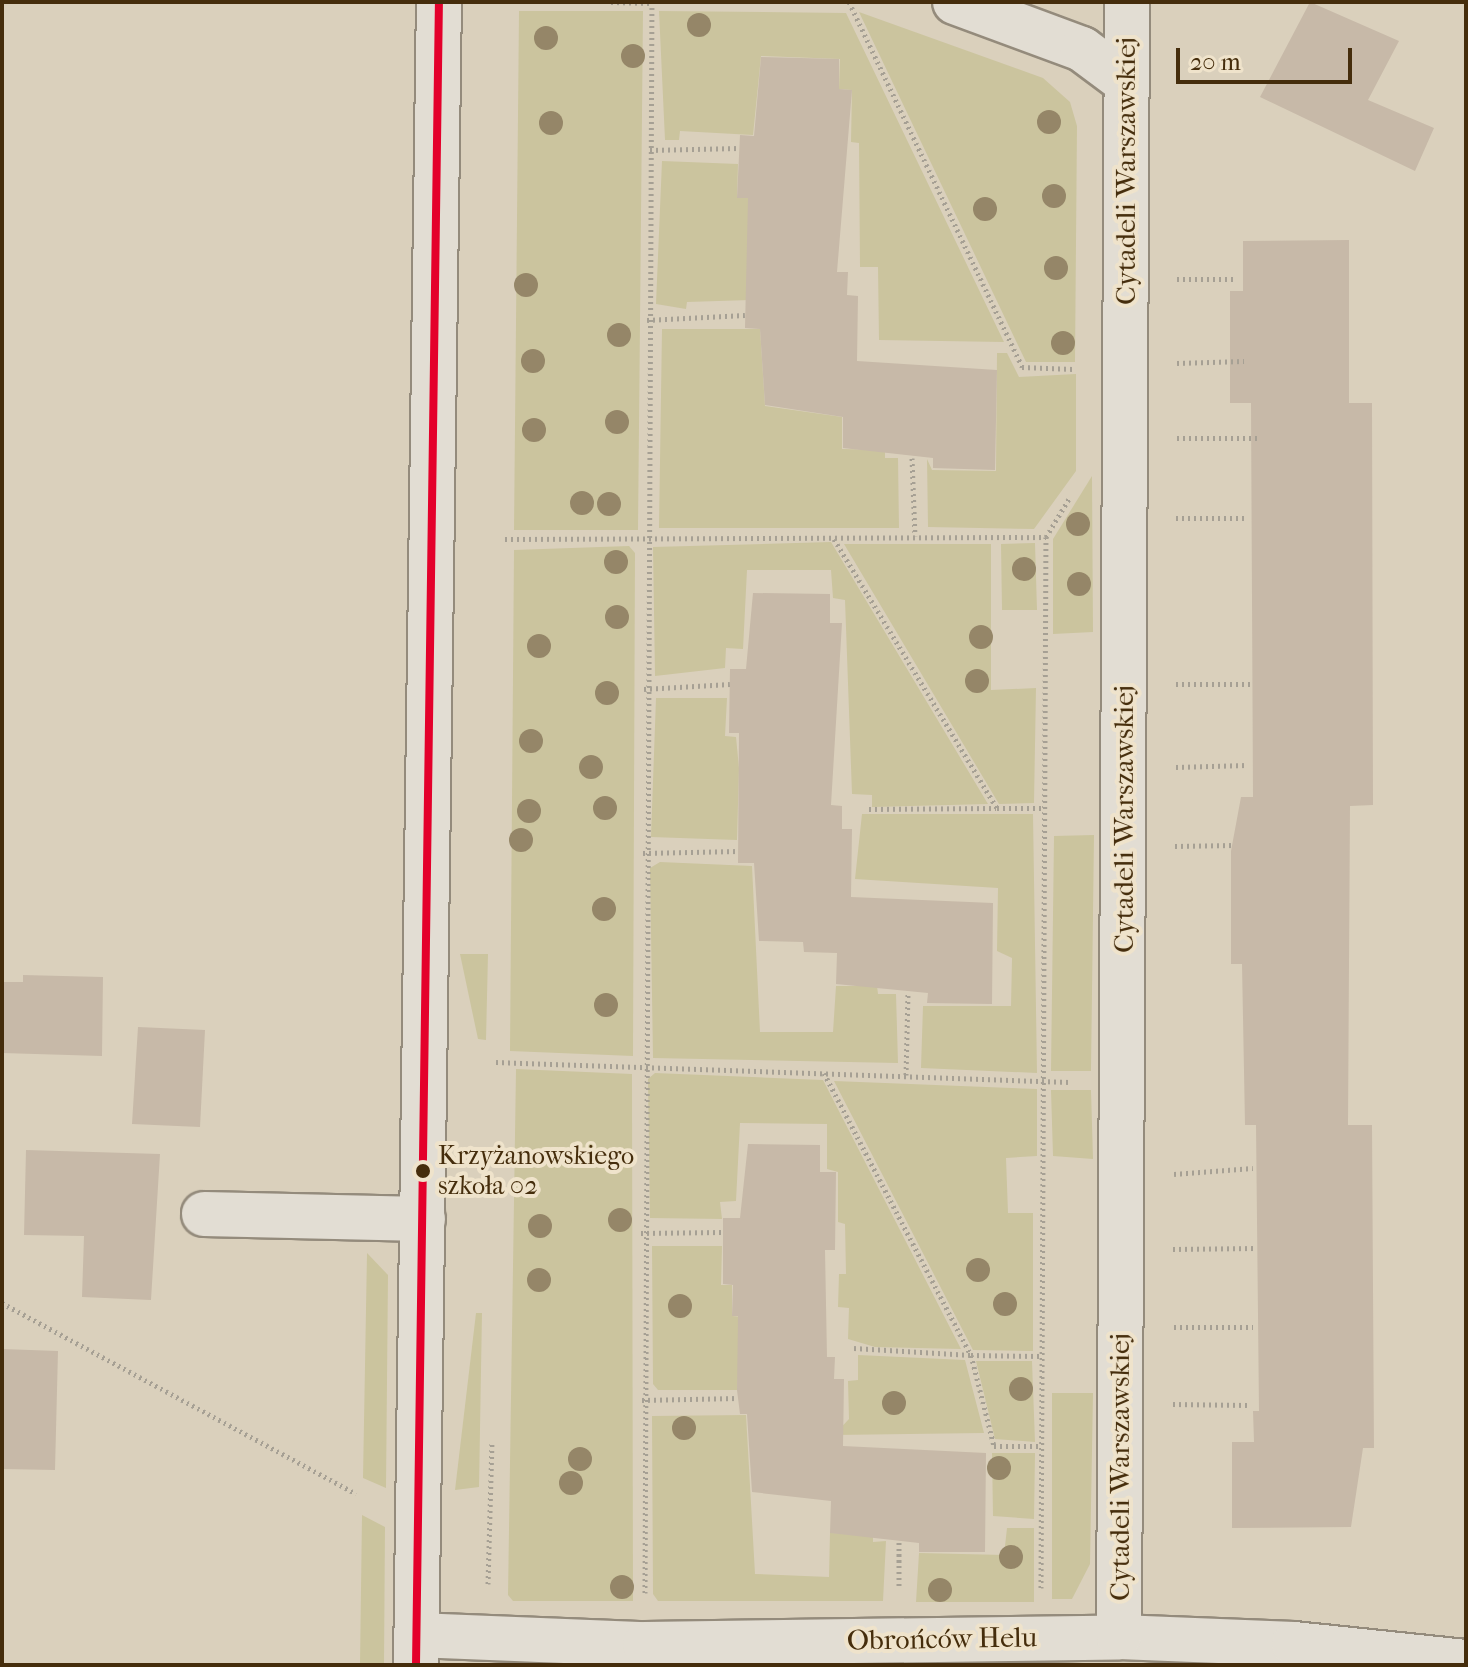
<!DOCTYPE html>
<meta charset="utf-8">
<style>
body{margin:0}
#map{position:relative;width:1468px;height:1667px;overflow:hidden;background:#dad0bc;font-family:"IM FELL French Canon",serif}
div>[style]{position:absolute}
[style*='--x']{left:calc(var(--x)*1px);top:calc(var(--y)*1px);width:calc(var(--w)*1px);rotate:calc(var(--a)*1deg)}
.green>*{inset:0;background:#cbc49e}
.building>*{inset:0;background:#c7b9a8}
.path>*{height:5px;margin-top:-2.5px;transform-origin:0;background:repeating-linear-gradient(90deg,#a6a094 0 2px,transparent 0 6px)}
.roads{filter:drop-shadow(2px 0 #948b7c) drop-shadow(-2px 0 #948b7c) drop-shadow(0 2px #948b7c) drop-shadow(0 -2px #948b7c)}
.minor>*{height:44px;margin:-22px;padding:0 22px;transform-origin:22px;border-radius:22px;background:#e2ddd3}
.bus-1>*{height:8px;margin:-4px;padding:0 4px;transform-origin:4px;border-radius:4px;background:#e4002b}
.trees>*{width:24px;height:24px;margin:-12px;border-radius:50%;background:#958668}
.dots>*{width:22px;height:22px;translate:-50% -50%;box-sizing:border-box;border:4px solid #efe3cb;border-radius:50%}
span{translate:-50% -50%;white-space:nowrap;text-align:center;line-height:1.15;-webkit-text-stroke:8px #efe3cb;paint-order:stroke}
.bus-label{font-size:26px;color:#452d0c}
.left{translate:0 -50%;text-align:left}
.street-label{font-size:28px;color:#452d0c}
.frame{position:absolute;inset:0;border:4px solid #452d0c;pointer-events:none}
.scale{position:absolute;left:1176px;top:48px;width:176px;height:36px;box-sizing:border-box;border:4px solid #452d0c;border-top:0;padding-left:10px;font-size:24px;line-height:28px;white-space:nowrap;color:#452d0c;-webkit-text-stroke:6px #efe3cb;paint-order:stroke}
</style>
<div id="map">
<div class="green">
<i style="clip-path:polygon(519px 11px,643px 11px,638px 530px,514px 530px)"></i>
<i style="clip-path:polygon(659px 11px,846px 13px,1004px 342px,879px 340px,878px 267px,860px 267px,859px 143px,851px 142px,852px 90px,839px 89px,840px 59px,761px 56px,753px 135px,680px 131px,679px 140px,665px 140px)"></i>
<i style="clip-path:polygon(859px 12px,1043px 78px,1070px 102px,1077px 126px,1075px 362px,1026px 362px)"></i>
<i style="clip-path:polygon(662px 161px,738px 164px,737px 198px,748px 198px,750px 300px,687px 302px,686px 309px,656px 304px)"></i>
<i style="clip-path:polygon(662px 329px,760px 329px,765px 406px,842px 417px,842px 449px,885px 450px,885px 458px,898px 458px,899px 528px,659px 528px)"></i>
<i style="clip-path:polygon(997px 353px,1007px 353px,1019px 377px,1076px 374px,1076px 471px,1034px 529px,928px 527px,927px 459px,932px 470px,996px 471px)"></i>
<i style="clip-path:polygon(1092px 476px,1093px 632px,1053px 634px,1053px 539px)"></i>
<i style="clip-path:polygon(831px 542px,988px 804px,872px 807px,872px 795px,852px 794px,845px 600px,833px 598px,831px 570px,747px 570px,743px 649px,726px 648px,725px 668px,655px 676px,653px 547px)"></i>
<i style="clip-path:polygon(1035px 543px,1037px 610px,1002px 610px,1001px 544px)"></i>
<i style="clip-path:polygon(844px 544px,991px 544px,991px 690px,1036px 688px,1034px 803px,999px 804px)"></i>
<i style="clip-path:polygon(629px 546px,635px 553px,633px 1056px,510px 1051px,514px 550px)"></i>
<i style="clip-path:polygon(656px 698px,727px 698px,725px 736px,736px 737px,739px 768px,737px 840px,651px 837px)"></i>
<i style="clip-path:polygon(862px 814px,1033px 814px,1037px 1073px,921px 1068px,923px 1006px,1011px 1006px,1012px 958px,997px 951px,998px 888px,855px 879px)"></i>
<i style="clip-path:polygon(1094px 835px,1091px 1071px,1051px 1071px,1054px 836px)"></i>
<i style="clip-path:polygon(660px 862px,752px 866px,760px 1032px,833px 1032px,836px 986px,877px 986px,878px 994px,896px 994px,898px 1063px,653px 1058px,650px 868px)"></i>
<i style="clip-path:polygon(460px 954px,488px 954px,486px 1040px,478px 1039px)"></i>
<i style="clip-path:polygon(516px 1069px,632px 1074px,633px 1601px,513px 1601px,508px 1595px)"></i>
<i style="clip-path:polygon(655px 1073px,823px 1080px,961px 1349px,875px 1347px,848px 1339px,849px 1308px,838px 1307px,839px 1274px,846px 1274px,845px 1224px,838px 1222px,838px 1172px,827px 1169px,827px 1124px,740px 1123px,736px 1201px,720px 1202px,722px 1219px,650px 1218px,648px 1079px)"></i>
<i style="clip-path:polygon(834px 1081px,1037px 1089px,1037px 1156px,1006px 1158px,1008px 1213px,1033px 1213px,1033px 1351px,973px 1350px)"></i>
<i style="clip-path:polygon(1051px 1090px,1091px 1090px,1093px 1159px,1053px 1156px)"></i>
<i style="clip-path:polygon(652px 1246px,722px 1246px,721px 1285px,732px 1285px,732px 1316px,743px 1317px,737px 1390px,658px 1390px,653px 1384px)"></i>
<i style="clip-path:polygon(367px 1253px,388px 1275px,386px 1488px,363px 1478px)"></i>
<i style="clip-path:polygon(476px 1313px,482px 1313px,479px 1487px,455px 1490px)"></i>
<i style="clip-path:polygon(858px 1355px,965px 1360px,984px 1433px,834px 1435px,849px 1419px,848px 1381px,858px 1380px)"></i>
<i style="clip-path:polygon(976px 1361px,1032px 1361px,1035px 1442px,995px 1439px)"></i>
<i style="clip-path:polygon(1052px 1393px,1093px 1393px,1090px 1564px,1072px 1599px,1052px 1599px)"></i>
<i style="clip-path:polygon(746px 1415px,755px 1574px,829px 1577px,830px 1533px,873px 1534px,873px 1542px,886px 1541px,883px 1601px,658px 1601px,653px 1594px,652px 1416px)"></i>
<i style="clip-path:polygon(992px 1453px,1035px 1453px,1034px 1519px,993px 1516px)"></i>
<i style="clip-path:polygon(362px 1515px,385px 1527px,384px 1665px,360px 1665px)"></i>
<i style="clip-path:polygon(1007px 1528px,1034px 1528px,1034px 1602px,916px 1602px,919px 1553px,1004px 1555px)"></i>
</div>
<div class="building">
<i style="clip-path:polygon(1310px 2px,1399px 41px,1368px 100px,1434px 128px,1415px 171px,1260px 97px)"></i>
<i style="clip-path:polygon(761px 57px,839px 59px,839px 89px,852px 90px,837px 272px,848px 272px,847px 295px,858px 296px,857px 361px,997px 370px,995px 470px,933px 468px,933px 458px,843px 448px,843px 417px,765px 405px,760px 329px,745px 328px,748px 198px,737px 198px,740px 135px,754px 136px)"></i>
<i style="clip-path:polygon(1349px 240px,1349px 403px,1372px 403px,1373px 805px,1350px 806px,1348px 1125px,1372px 1125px,1374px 1448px,1363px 1448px,1351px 1527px,1232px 1528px,1232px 1442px,1254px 1442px,1253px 1411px,1259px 1411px,1256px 1125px,1245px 1125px,1242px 964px,1231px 964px,1231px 851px,1241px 797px,1253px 797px,1251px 403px,1230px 403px,1230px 291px,1243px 291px,1243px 241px)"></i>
<i style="clip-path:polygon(753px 593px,830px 594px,830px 623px,842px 623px,831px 805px,842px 806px,842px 829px,852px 829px,851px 897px,993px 903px,992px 1004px,927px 1003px,928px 993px,836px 984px,837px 953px,804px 952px,803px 942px,759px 941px,754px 863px,738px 863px,739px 733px,729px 733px,730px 669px,746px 669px)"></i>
<i style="clip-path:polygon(23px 975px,103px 977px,102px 1056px,2px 1053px,2px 982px,23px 982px)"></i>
<i style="clip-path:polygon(138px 1027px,205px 1030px,200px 1127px,132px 1124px)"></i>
<i style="clip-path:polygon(748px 1144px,820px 1145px,820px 1172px,836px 1172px,835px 1250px,825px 1250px,827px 1357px,835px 1357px,834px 1379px,844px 1379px,843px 1446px,986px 1453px,985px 1552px,919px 1552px,919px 1543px,830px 1533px,831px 1501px,752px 1492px,747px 1414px,740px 1414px,737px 1390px,738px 1316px,732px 1316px,733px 1285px,723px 1284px,723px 1218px,740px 1218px)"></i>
<i style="clip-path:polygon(26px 1150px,160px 1154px,151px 1300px,82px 1297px,84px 1236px,24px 1235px)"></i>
<i style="clip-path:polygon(2px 1349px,58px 1351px,55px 1470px,3px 1469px)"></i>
</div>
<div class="path">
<i style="--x:611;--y:2;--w:40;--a:1.4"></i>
<i style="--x:849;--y:2;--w:404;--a:64.6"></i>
<i style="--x:1022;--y:367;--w:51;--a:2.2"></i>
<i style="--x:650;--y:150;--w:89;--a:-1.3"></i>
<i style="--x:1177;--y:279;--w:59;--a:0"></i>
<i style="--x:647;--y:320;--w:98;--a:-2.9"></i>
<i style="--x:1177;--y:363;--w:67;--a:-1.7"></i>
<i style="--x:1177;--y:438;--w:83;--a:0"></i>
<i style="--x:912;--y:458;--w:78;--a:87.8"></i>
<i style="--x:1176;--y:518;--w:71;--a:0"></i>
<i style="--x:505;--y:539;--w:541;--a:-0.21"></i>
<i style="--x:834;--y:539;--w:315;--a:58.8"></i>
<i style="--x:997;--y:808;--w:46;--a:0"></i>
<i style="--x:1176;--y:684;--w:75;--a:0"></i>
<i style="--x:644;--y:689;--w:86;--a:-3.3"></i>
<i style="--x:1176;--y:767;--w:71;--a:-1.6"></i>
<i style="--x:869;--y:809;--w:127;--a:-0.5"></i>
<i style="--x:1175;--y:846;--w:59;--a:-1"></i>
<i style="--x:643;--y:853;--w:96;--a:-1.2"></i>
<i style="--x:496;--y:1062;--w:574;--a:2"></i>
<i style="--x:824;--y:1073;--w:318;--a:62.5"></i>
<i style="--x:971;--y:1355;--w:72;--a:0.8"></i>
<i style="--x:906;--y:1075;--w:82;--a:-88.6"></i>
<i style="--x:1174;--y:1174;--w:79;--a:-4.3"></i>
<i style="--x:641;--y:1233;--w:82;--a:-0.7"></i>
<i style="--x:1173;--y:1249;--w:83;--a:-0.7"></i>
<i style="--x:2;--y:1303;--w:402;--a:28.3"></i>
<i style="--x:1174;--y:1327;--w:79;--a:0"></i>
<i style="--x:854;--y:1348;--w:117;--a:3.4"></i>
<i style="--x:971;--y:1355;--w:94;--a:75.8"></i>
<i style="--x:994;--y:1446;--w:48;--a:0"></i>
<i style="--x:642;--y:1400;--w:96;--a:-1.2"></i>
<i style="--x:1173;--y:1404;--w:74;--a:0.8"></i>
<i style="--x:899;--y:1542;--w:47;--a:90"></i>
<i style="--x:488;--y:1584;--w:143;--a:-88.4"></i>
<i style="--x:1041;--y:1588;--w:1051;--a:-89.73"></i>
<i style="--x:1046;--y:537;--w:47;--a:-59"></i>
<i style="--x:645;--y:1593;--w:1591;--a:-89.75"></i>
</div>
<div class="roads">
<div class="minor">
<i style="--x:955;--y:2;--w:135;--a:20.3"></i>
<i style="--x:1082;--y:49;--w:54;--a:36.7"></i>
<i style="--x:204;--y:1214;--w:219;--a:1.3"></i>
<i style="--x:416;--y:1635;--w:229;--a:2.3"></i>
<i style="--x:645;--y:1644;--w:474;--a:-0.8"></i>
<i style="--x:1119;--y:1637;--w:175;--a:2.3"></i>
<i style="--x:1294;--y:1644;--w:173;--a:6"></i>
<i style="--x:1119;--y:1637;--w:1635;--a:-89.72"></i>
<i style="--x:416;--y:1665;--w:1663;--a:-89.21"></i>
</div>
</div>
<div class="bus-1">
<i style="--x:416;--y:1665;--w:1663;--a:-89.21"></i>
</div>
<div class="trees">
<i style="left:699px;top:25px"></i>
<i style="left:546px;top:38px"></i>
<i style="left:633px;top:56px"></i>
<i style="left:1049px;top:122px"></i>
<i style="left:551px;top:123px"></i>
<i style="left:1054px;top:196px"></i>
<i style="left:985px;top:209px"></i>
<i style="left:1056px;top:268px"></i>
<i style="left:526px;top:285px"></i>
<i style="left:619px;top:335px"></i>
<i style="left:1063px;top:343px"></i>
<i style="left:533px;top:361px"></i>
<i style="left:617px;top:422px"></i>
<i style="left:534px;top:430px"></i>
<i style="left:582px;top:503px"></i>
<i style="left:609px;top:504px"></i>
<i style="left:1078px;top:524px"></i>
<i style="left:616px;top:562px"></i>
<i style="left:1024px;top:569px"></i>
<i style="left:1079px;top:584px"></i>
<i style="left:617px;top:617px"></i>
<i style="left:981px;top:637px"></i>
<i style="left:539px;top:646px"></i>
<i style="left:977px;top:681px"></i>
<i style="left:607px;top:693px"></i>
<i style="left:531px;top:741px"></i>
<i style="left:591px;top:767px"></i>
<i style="left:605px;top:808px"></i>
<i style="left:529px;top:811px"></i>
<i style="left:521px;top:840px"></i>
<i style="left:604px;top:909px"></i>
<i style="left:606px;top:1005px"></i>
<i style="left:620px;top:1220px"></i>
<i style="left:540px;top:1226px"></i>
<i style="left:978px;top:1270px"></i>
<i style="left:539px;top:1280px"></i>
<i style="left:1005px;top:1304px"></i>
<i style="left:680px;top:1306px"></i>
<i style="left:1021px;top:1389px"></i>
<i style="left:894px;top:1403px"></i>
<i style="left:684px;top:1428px"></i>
<i style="left:580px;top:1459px"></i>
<i style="left:999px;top:1468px"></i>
<i style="left:571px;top:1483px"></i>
<i style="left:1011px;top:1557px"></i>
<i style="left:622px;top:1587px"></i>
<i style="left:940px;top:1590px"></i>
</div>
<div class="dots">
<i style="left:423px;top:1171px;background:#452d0c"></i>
</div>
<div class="bus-label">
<span class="left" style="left:438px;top:1171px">Krzyżanowskiego<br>szkoła 02</span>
</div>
<div class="street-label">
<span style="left:1126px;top:171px;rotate:-90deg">Cytadeli Warszawskiej</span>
<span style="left:1124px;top:819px;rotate:-90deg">Cytadeli Warszawskiej</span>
<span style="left:1120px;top:1467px;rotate:-90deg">Cytadeli Warszawskiej</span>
<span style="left:942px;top:1639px;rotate:-1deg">Obrońców Helu</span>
</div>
<div class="frame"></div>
<div class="scale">20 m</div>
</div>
